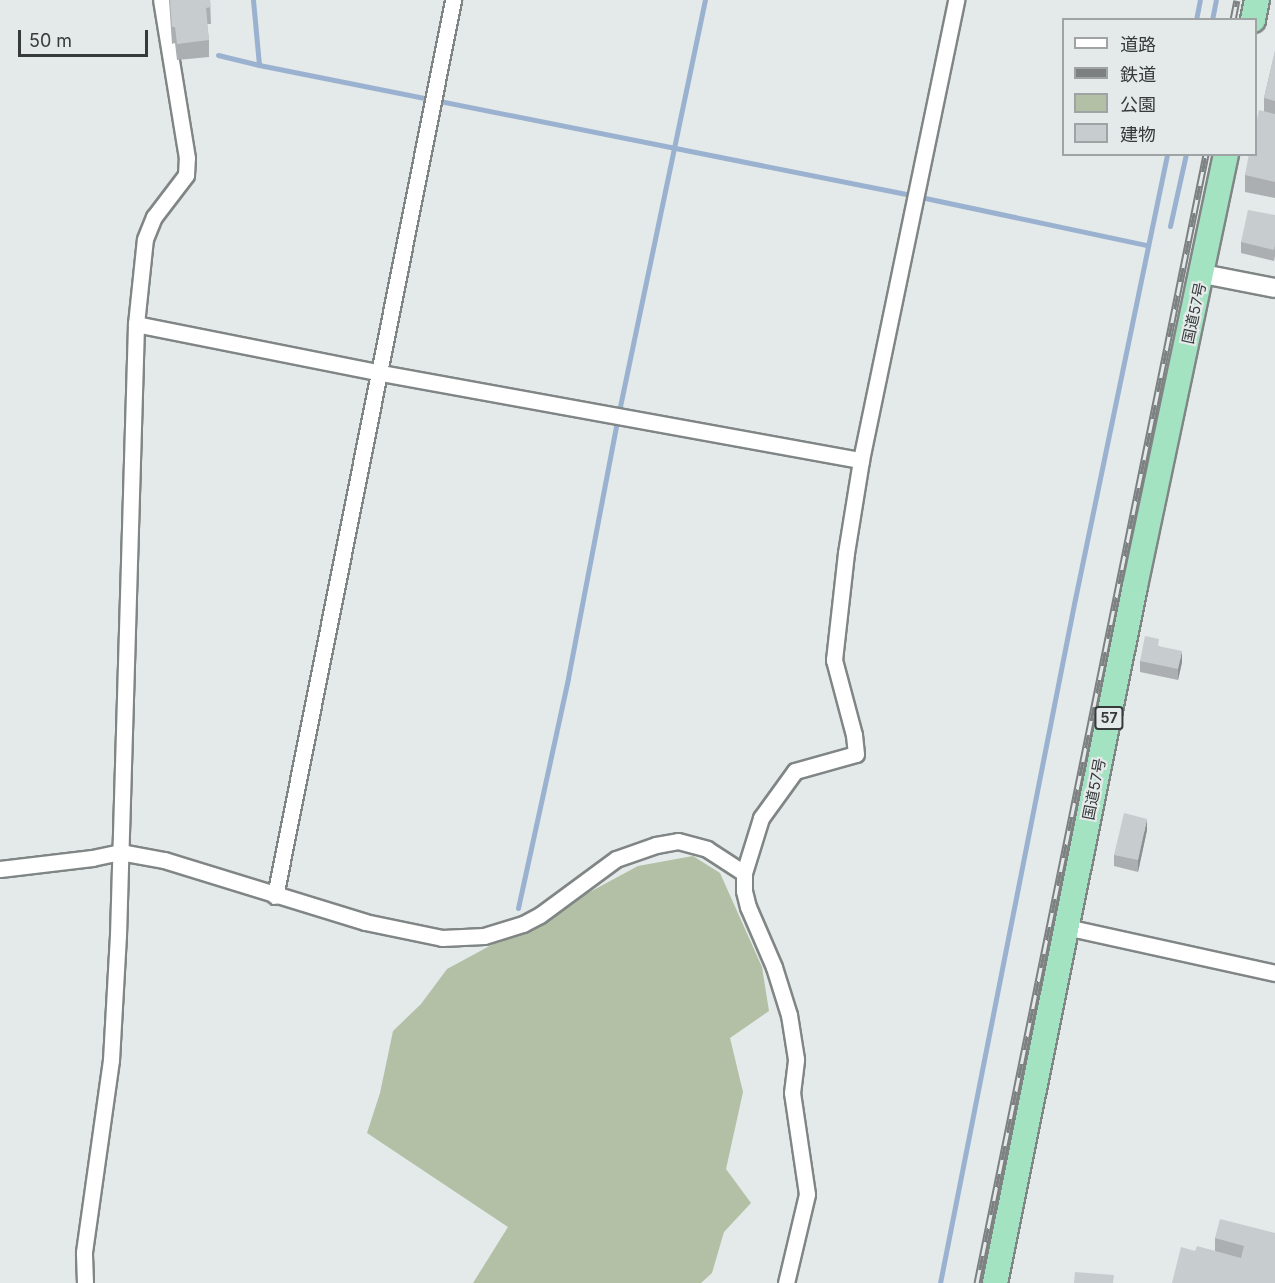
<!DOCTYPE html>
<meta charset="utf-8">
<style>
body{margin:0}
#map{position:relative;width:1275px;height:1283px;overflow:hidden;background:#e4e9e9;font-family:Inter,"Noto Sans JP",sans-serif}
div>[style]{position:absolute}
[style*='--x']{left:calc(var(--x)*1px);top:calc(var(--y)*1px);width:calc(var(--w)*1px);rotate:calc(var(--a)*1deg)}
.green>*{inset:0;background:#b3c0a6}
.stream>*{height:5px;margin:-2.5px;padding:0 2.5px;transform-origin:2.5px;border-radius:2.5px;background:#9ab2d0}
.roads{filter:drop-shadow(2px 0 #808685) drop-shadow(-2px 0 #808685) drop-shadow(0 2px #808685) drop-shadow(0 -2px #808685)}
.minor>*{height:15px;margin:-7.5px;padding:0 7.5px;transform-origin:7.5px;border-radius:7.5px;background:#fff}
.tertiary>*{height:18px;margin:-9px;padding:0 9px;transform-origin:9px;border-radius:9px;background:#fff}
.trunk>*{height:24px;margin:-12px;padding:0 12px;transform-origin:12px;border-radius:12px;background:#a4e3c2}
.rail>*{height:7px;margin-top:-3.5px;transform-origin:0;background:repeating-linear-gradient(90deg,#e4e9e9 0 14px,#7c8080 0 28px);box-sizing:border-box;border-block:2px solid #7c8080}
.wall>*{inset:0;background:#abafb1}
.shaded-wall>*{inset:0;background:#8b8f90}
.building>*{inset:0;background:#c7ccce}
span{translate:-50% -50%;white-space:nowrap;text-align:center;line-height:1.15;-webkit-text-stroke:4.5px #e4e9e9;paint-order:stroke}
.shield-label span{padding:2px 4px;background:#e4e9e9;border:2px solid;border-radius:4px;-webkit-text-stroke-width:0}
.shield-label{font-size:14px;color:#373a3a;font-weight:700}
.street-label{font-size:15px;color:#373a3a}
.legend{position:absolute;left:1062px;top:18px;width:195px;height:138px;box-sizing:border-box;background:#e4e9e9;border:2px solid #9fa3a3;margin:0;padding:8px 10px;list-style:none;font-size:18px;color:#373a3a}
.legend li{display:flex;align-items:center;gap:12px;height:30px}
.legend b{width:30px;border:2px solid #9fa3a3}
.scale{position:absolute;left:18px;top:30px;width:130px;height:27px;box-sizing:border-box;border:3px solid #373a3a;border-top:0;padding-left:8px;font-size:18px;line-height:21px;white-space:nowrap;color:#373a3a;-webkit-text-stroke:4px #e4e9e9;paint-order:stroke}
</style>
<div id="map">
<div class="green">
<i style="clip-path:polygon(693px 856px,720px 873px,762px 967px,769px 1011px,730px 1038px,743px 1092px,726px 1169px,751px 1203px,724px 1232px,712px 1273px,701px 1283px,473px 1283px,508px 1227px,367px 1133px,380px 1093px,393px 1031px,421px 1004px,447px 969px,638px 866px)"></i>
</div>
<div class="stream">
<i style="--x:253;--y:0;--w:65;--a:84.7"></i>
<i style="--x:259;--y:65;--w:665;--a:11.28"></i>
<i style="--x:911;--y:195;--w:241;--a:12"></i>
<i style="--x:1196;--y:20;--w:20;--a:-79"></i>
<i style="--x:1212;--y:20;--w:20;--a:-79"></i>
<i style="--x:218;--y:55;--w:42;--a:13.7"></i>
<i style="--x:1170;--y:226;--w:74;--a:-77.5"></i>
<i style="--x:518;--y:908;--w:235;--a:-77.7"></i>
<i style="--x:568;--y:678;--w:267;--a:-79.2"></i>
<i style="--x:618;--y:416;--w:425;--a:-78.2"></i>
<i style="--x:940;--y:1283;--w:697;--a:-78.84"></i>
<i style="--x:1075;--y:599;--w:454;--a:-78.3"></i>
</div>
<div class="roads">
<div class="minor">
<i style="--x:136;--y:324;--w:250;--a:11.3"></i>
<i style="--x:381;--y:373;--w:488;--a:10.3"></i>
<i style="--x:0;--y:869;--w:93;--a:-6.8"></i>
<i style="--x:92;--y:858;--w:29;--a:-12"></i>
<i style="--x:120;--y:852;--w:45;--a:10.3"></i>
<i style="--x:164;--y:860;--w:210;--a:17.1"></i>
<i style="--x:365;--y:922;--w:79;--a:11.7"></i>
<i style="--x:442;--y:938;--w:42;--a:-2.7"></i>
<i style="--x:484;--y:936;--w:41;--a:-17.1"></i>
<i style="--x:523;--y:924;--w:19;--a:-28"></i>
<i style="--x:540;--y:915;--w:94;--a:-36.4"></i>
<i style="--x:616;--y:859;--w:42;--a:-19.3"></i>
<i style="--x:656;--y:845;--w:22;--a:-10"></i>
<i style="--x:678;--y:841;--w:30;--a:15"></i>
<i style="--x:707;--y:849;--w:44;--a:33"></i>
<i style="--x:275;--y:896;--w:914;--a:-78.76"></i>
<i style="--x:1066;--y:927;--w:214;--a:12.4"></i>
<i style="--x:85;--y:1283;--w:31;--a:-92"></i>
<i style="--x:84;--y:1252;--w:194;--a:-82"></i>
<i style="--x:111;--y:1060;--w:125;--a:-86.8"></i>
<i style="--x:118;--y:935;--w:611;--a:-88.31"></i>
<i style="--x:136;--y:324;--w:85;--a:-84"></i>
<i style="--x:145;--y:239;--w:24;--a:-68"></i>
<i style="--x:154;--y:217;--w:53;--a:-52.7"></i>
<i style="--x:186;--y:175;--w:17;--a:-87"></i>
<i style="--x:187;--y:158;--w:160;--a:-99.3"></i>
<i style="--x:786;--y:1283;--w:91;--a:-76.7"></i>
<i style="--x:807;--y:1194;--w:102;--a:-98.4"></i>
<i style="--x:792;--y:1093;--w:34;--a:-83"></i>
<i style="--x:796;--y:1059;--w:45;--a:-99"></i>
<i style="--x:789;--y:1015;--w:50;--a:-107.4"></i>
<i style="--x:774;--y:967;--w:65;--a:-113.4"></i>
<i style="--x:748;--y:907;--w:16;--a:-104"></i>
<i style="--x:744;--y:891;--w:18;--a:-90"></i>
<i style="--x:744;--y:873;--w:58;--a:-72.8"></i>
<i style="--x:761;--y:818;--w:58;--a:-54.1"></i>
<i style="--x:795;--y:771;--w:63;--a:-15.6"></i>
<i style="--x:856;--y:754;--w:19;--a:-96"></i>
<i style="--x:854;--y:735;--w:78;--a:-104.9"></i>
<i style="--x:834;--y:660;--w:108;--a:-83.6"></i>
<i style="--x:846;--y:553;--w:94;--a:-80.8"></i>
<i style="--x:861;--y:460;--w:470;--a:-78.3"></i>
</div>
<div class="tertiary">
<i style="--x:1203;--y:274;--w:73;--a:11"></i>
</div>
<div class="trunk">
<i style="--x:1253;--y:20;--w:20;--a:-79"></i>
<i style="--x:995;--y:1283;--w:711;--a:-78.64"></i>
<i style="--x:1135;--y:586;--w:441;--a:-78.1"></i>
</div>
</div>
<div class="rail">
<i style="--x:1233;--y:20;--w:20;--a:-79"></i>
<i style="--x:977;--y:1283;--w:1152;--a:-78.53"></i>
</div>
<div class="wall">
<i style="clip-path:polygon(169px 0,210px 0,211px 24px,207px 24px,209px 40px,209px 57px,177px 60px,175px 43px,172px 44px)"></i>
<i style="clip-path:polygon(1275px 51px,1275px 198px,1245px 192px,1245px 175px,1264px 112px,1264px 98px)"></i>
<i style="clip-path:polygon(1275px 215px,1275px 256px,1274px 261px,1241px 253px,1241px 242px)"></i>
<i style="clip-path:polygon(1159px 646px,1182px 662px,1178px 680px,1140px 672px,1140px 661px)"></i>
<i style="clip-path:polygon(1147px 830px,1138px 872px,1114px 866px,1114px 855px)"></i>
<i style="clip-path:polygon(1275px 1233px,1275px 1283px,1195px 1251px,1215px 1251px,1215px 1238px)"></i>
</div>
<div class="shaded-wall">
<i style="clip-path:polygon(1182px 651px,1182px 662px,1178px 680px,1178px 669px)"></i>
<i style="clip-path:polygon(1147px 819px,1147px 830px,1138px 872px,1138px 860px)"></i>
</div>
<div class="building">
<i style="clip-path:polygon(170px 0,210px 0,211px 7px,206px 8px,209px 40px,177px 44px,175px 27px,172px 27px)"></i>
<i style="clip-path:polygon(1275px 51px,1275px 101px,1264px 98px)"></i>
<i style="clip-path:polygon(1259px 110px,1275px 114px,1275px 182px,1245px 175px,1249px 154px,1256px 154px,1256px 125px)"></i>
<i style="clip-path:polygon(1248px 210px,1275px 215px,1275px 245px,1274px 250px,1241px 242px)"></i>
<i style="clip-path:polygon(1145px 636px,1159px 639px,1158px 646px,1182px 651px,1178px 669px,1140px 661px)"></i>
<i style="clip-path:polygon(1124px 813px,1147px 819px,1138px 860px,1114px 855px)"></i>
<i style="clip-path:polygon(1220px 1219px,1275px 1233px,1275px 1283px,1172px 1283px,1181px 1247px,1195px 1251px,1197px 1246px,1241px 1258px,1244px 1246px,1215px 1238px)"></i>
<i style="clip-path:polygon(1075px 1272px,1114px 1275px,1113px 1283px,1074px 1283px)"></i>
</div>
<div class="shield-label">
<span style="left:1109px;top:718px">57</span>
</div>
<div class="street-label">
<span style="left:1194px;top:313px;rotate:-78deg">国道57号</span>
<span style="left:1094px;top:789px;rotate:-79deg">国道57号</span>
</div>
<ul class="legend">
<li><b style="height:8px;background:#fff"></b>道路</li>
<li><b style="height:8px;background:#7c8080"></b>鉄道</li>
<li><b style="height:16px;background:#b3c0a6"></b>公園</li>
<li><b style="height:16px;background:#c7ccce"></b>建物</li>
</ul>
<div class="scale">50 m</div>
</div>
